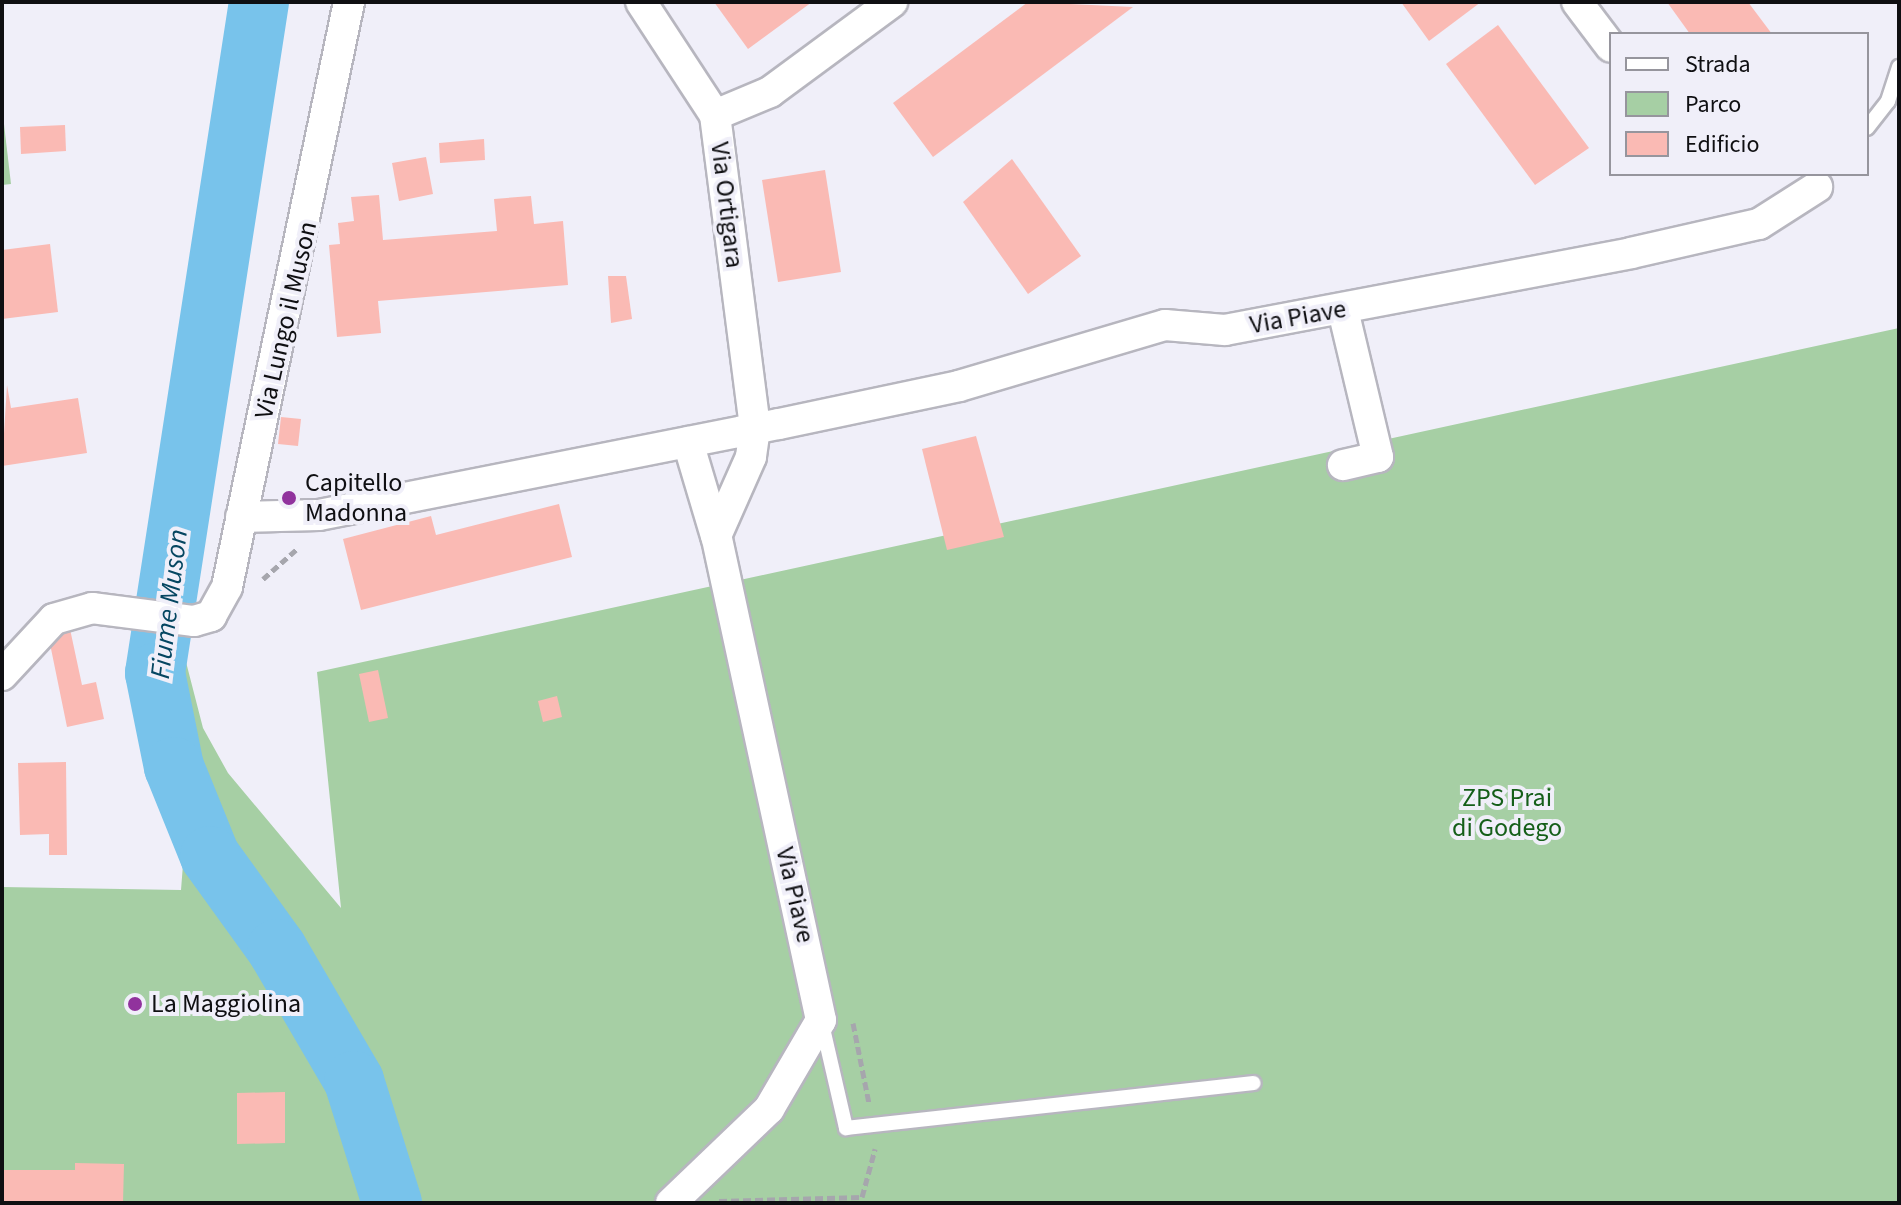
<!DOCTYPE html>
<style>
body{margin:0}
#map{position:relative;width:1901px;height:1205px;overflow:hidden;background:#f0eff9;font-family:"Source Sans 3",sans-serif}
div>[style]{position:absolute}
[style*='--x']{left:calc(var(--x)*1px);top:calc(var(--y)*1px);width:calc(var(--w)*1px);rotate:calc(var(--a)*1deg)}
.green>*{inset:0;background:#a6cfa4}
.river>*{height:60px;margin:-30px;padding:0 30px;transform-origin:30px;border-radius:30px;background:#78c3eb}
.building>*{inset:0;background:#fabab4}
.path>*{height:5px;margin-top:-2.5px;transform-origin:0;background:repeating-linear-gradient(90deg,#a6a6ad 0 8px,transparent 0 12px)}
.roads{filter:drop-shadow(2px 0 #b7b6bf) drop-shadow(-2px 0 #b7b6bf) drop-shadow(0 2px #b7b6bf) drop-shadow(0 -2px #b7b6bf)}
.service>*{height:14px;margin:-7px;padding:0 7px;transform-origin:7px;border-radius:7px;background:#fff}
.minor>*{height:30px;margin:-15px;padding:0 15px;transform-origin:15px;border-radius:15px;background:#fff}
.dots>*{width:22px;height:22px;translate:-50% -50%;box-sizing:border-box;border:4px solid #f0eff9;border-radius:50%}
span{translate:-50% -50%;white-space:nowrap;text-align:center;line-height:1.15;-webkit-text-stroke:8px #f0eff9;paint-order:stroke}
.street-label{font-size:26px;color:#0f0f12}
.poi-label{font-size:26px;color:#0f0f12}
.left{translate:0 -50%;text-align:left}
.park-label{font-size:26px;color:#155f19}
.water-label{font-size:28px;color:#054661;font-style:italic}
.frame{position:absolute;inset:0;border:4px solid #0f0f12;pointer-events:none}
.legend{position:absolute;left:1609px;top:32px;width:260px;height:144px;box-sizing:border-box;background:#f0eff9;border:2px solid #96959d;margin:0;padding:10px 14px;list-style:none;font-size:24px;color:#0f0f12}
.legend li{display:flex;align-items:center;gap:16px;height:40px}
.legend b{width:40px;border:2px solid #96959d}
</style>
<div id="map">
<div class="green">
<i style="clip-path:polygon(2px 107px,11px 184px,2px 185px)"></i>
<i style="clip-path:polygon(1899px 328px,1899px 1203px,2px 1203px,2px 887px,181px 890px,188px 800px,141px 696px,138px 649px,186px 662px,203px 728px,228px 773px,341px 908px,317px 672px)"></i>
</div>
<div class="river">
<i style="--x:259;--y:2;--w:679;--a:98.81"></i>
<i style="--x:155;--y:673;--w:96;--a:78.6"></i>
<i style="--x:174;--y:767;--w:96;--a:68"></i>
<i style="--x:210;--y:856;--w:115;--a:54.2"></i>
<i style="--x:277;--y:949;--w:153;--a:59.7"></i>
<i style="--x:354;--y:1081;--w:128;--a:72.7"></i>
</div>
<div class="building">
<i style="clip-path:polygon(714px 2px,812px 2px,748px 49px)"></i>
<i style="clip-path:polygon(1028px 2px,1133px 7px,933px 157px,893px 103px)"></i>
<i style="clip-path:polygon(1401px 2px,1481px 2px,1429px 41px)"></i>
<i style="clip-path:polygon(1667px 2px,1748px 2px,1772px 34px,1690px 34px)"></i>
<i style="clip-path:polygon(1498px 25px,1589px 148px,1535px 185px,1446px 64px)"></i>
<i style="clip-path:polygon(65px 125px,66px 151px,21px 154px,20px 127px)"></i>
<i style="clip-path:polygon(484px 139px,485px 160px,440px 163px,439px 143px)"></i>
<i style="clip-path:polygon(426px 157px,433px 194px,399px 201px,392px 163px)"></i>
<i style="clip-path:polygon(1012px 159px,1081px 256px,1028px 294px,963px 202px)"></i>
<i style="clip-path:polygon(825px 170px,841px 272px,778px 282px,762px 180px)"></i>
<i style="clip-path:polygon(379px 195px,383px 240px,497px 231px,494px 199px,531px 196px,534px 224px,563px 221px,568px 285px,378px 301px,381px 333px,337px 337px,329px 245px,340px 244px,338px 223px,354px 221px,351px 197px)"></i>
<i style="clip-path:polygon(50px 244px,58px 312px,2px 319px,2px 250px)"></i>
<i style="clip-path:polygon(608px 276px,626px 276px,632px 319px,611px 323px)"></i>
<i style="clip-path:polygon(7px 385px,11px 408px,78px 398px,87px 453px,2px 466px)"></i>
<i style="clip-path:polygon(281px 417px,301px 419px,298px 446px,278px 444px)"></i>
<i style="clip-path:polygon(976px 436px,1004px 537px,947px 550px,922px 449px)"></i>
<i style="clip-path:polygon(559px 504px,572px 557px,361px 610px,343px 539px,431px 516px,436px 535px)"></i>
<i style="clip-path:polygon(70px 629px,82px 685px,96px 682px,104px 719px,67px 727px,48px 634px)"></i>
<i style="clip-path:polygon(378px 670px,388px 718px,369px 722px,359px 674px)"></i>
<i style="clip-path:polygon(557px 696px,562px 717px,543px 722px,538px 701px)"></i>
<i style="clip-path:polygon(66px 762px,67px 855px,49px 855px,49px 834px,20px 835px,18px 763px)"></i>
<i style="clip-path:polygon(285px 1092px,285px 1143px,237px 1144px,237px 1093px)"></i>
<i style="clip-path:polygon(75px 1163px,124px 1164px,123px 1203px,2px 1203px,2px 1170px,75px 1170px)"></i>
</div>
<div class="path">
<i style="--x:263;--y:579;--w:45;--a:-41.4"></i>
<i style="--x:853;--y:1023;--w:82;--a:78.7"></i>
<i style="--x:719;--y:1201;--w:143;--a:-1.6"></i>
<i style="--x:862;--y:1197;--w:50;--a:-74.8"></i>
</div>
<div class="roads">
<div class="service">
<i style="--x:1867;--y:128;--w:34;--a:-52"></i>
<i style="--x:1888;--y:101;--w:36;--a:-72"></i>
<i style="--x:822;--y:1024;--w:107;--a:77"></i>
<i style="--x:846;--y:1128;--w:410;--a:-6.3"></i>
</div>
<div class="minor">
<i style="--x:641;--y:2;--w:135;--a:56.8"></i>
<i style="--x:715;--y:115;--w:316;--a:82.7"></i>
<i style="--x:755;--y:428;--w:29;--a:98"></i>
<i style="--x:751;--y:457;--w:86;--a:113.9"></i>
<i style="--x:1577;--y:2;--w:56;--a:52.9"></i>
<i style="--x:715;--y:115;--w:60;--a:-22.7"></i>
<i style="--x:770;--y:92;--w:152;--a:-36.4"></i>
<i style="--x:1343;--y:310;--w:151;--a:76.6"></i>
<i style="--x:1378;--y:457;--w:36;--a:167"></i>
<i style="--x:241;--y:517;--w:78;--a:-1.5"></i>
<i style="--x:319;--y:515;--w:469;--a:-11.2"></i>
<i style="--x:779;--y:424;--w:184;--a:-11.9"></i>
<i style="--x:959;--y:386;--w:215;--a:-16.5"></i>
<i style="--x:1165;--y:325;--w:60;--a:4.8"></i>
<i style="--x:1225;--y:330;--w:413;--a:-10.7"></i>
<i style="--x:1631;--y:253;--w:131;--a:-12.8"></i>
<i style="--x:1759;--y:224;--w:69;--a:-32.5"></i>
<i style="--x:2;--y:675;--w:76;--a:-47.1"></i>
<i style="--x:54;--y:619;--w:40;--a:-16"></i>
<i style="--x:92;--y:608;--w:103;--a:7.3"></i>
<i style="--x:194;--y:621;--w:18;--a:-16"></i>
<i style="--x:211;--y:616;--w:33;--a:-61"></i>
<i style="--x:227;--y:587;--w:598;--a:-78.22"></i>
<i style="--x:671;--y:1203;--w:136;--a:-43.8"></i>
<i style="--x:769;--y:1109;--w:103;--a:-59.7"></i>
<i style="--x:821;--y:1020;--w:495;--a:-102.2"></i>
<i style="--x:716;--y:536;--w:98;--a:-106.6"></i>
</div>
</div>
<div class="dots">
<i style="left:289px;top:498px;background:#91339d"></i>
<i style="left:135px;top:1004px;background:#91339d"></i>
</div>
<div class="street-label">
<span style="left:727px;top:205px;rotate:83deg">Via Ortigara</span>
<span style="left:1298px;top:317px;rotate:-10deg">Via Piave</span>
<span style="left:286px;top:320px;rotate:-77deg">Via Lungo il Muson</span>
<span style="left:795px;top:895px;rotate:77deg">Via Piave</span>
</div>
<div class="poi-label">
<span class="left" style="left:305px;top:498px">Capitello<br>Madonna</span>
<span class="left" style="left:151px;top:1004px">La Maggiolina</span>
</div>
<div class="park-label">
<span style="left:1507px;top:813px">ZPS Prai<br>di Godego</span>
</div>
<div class="water-label">
<span style="left:169px;top:604px;rotate:-83deg">Fiume Muson</span>
</div>
<div class="frame"></div>
<ul class="legend">
<li><b style="height:10px;background:#fff"></b>Strada</li>
<li><b style="height:22px;background:#a6cfa4"></b>Parco</li>
<li><b style="height:22px;background:#fabab4"></b>Edificio</li>
</ul>
</div>
